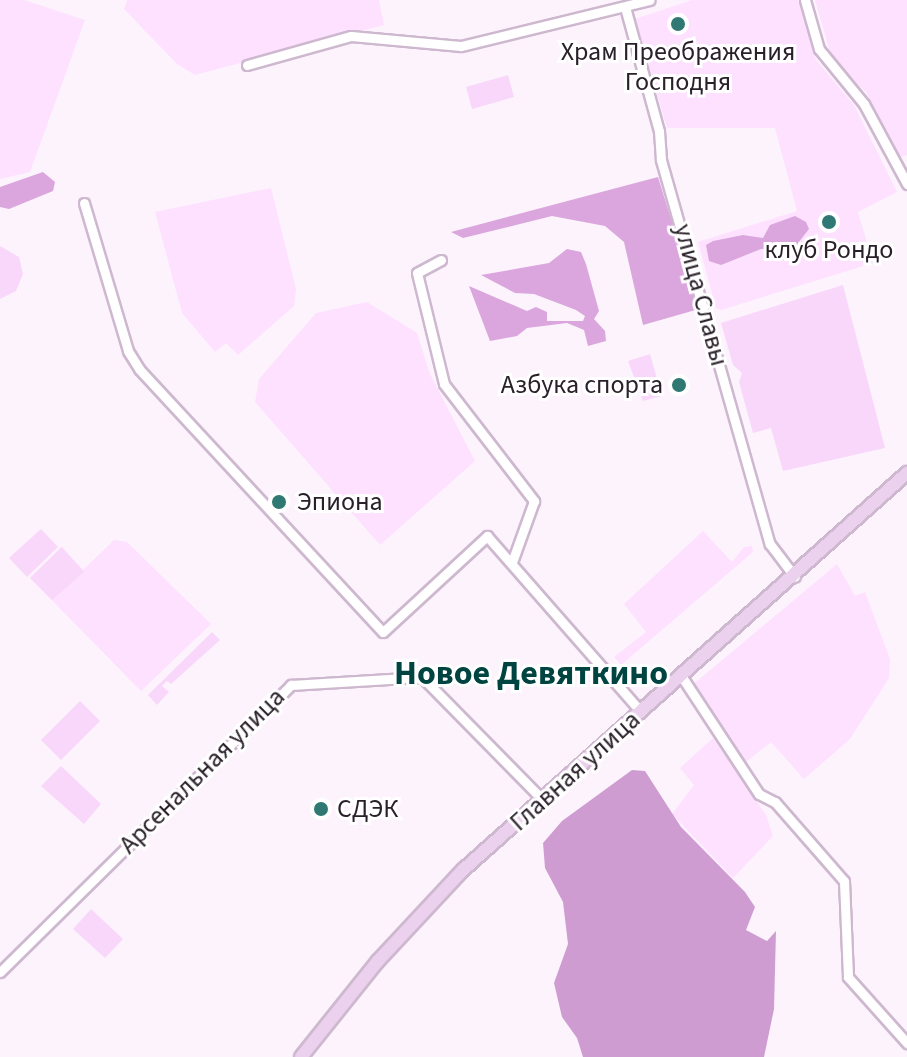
<!DOCTYPE html>
<meta charset="utf-8">
<style>
body{margin:0}
#map{position:relative;width:907px;height:1057px;overflow:hidden;background:#fdf3fd;font-family:"Source Sans 3",sans-serif}
div>[style]{position:absolute}
[style*='--x']{left:calc(var(--x)*1px);top:calc(var(--y)*1px);width:calc(var(--w)*1px);rotate:calc(var(--a)*1deg)}
.built>*{inset:0;background:#fde1ff}
.green>*{inset:0;background:#f9d7fb}
.forest>*{inset:0;background:#daa6dd}
.water>*{inset:0;background:#cf9cd2}
.roads{filter:drop-shadow(2px 0 #ceb8cf) drop-shadow(-2px 0 #ceb8cf) drop-shadow(0 2px #ceb8cf) drop-shadow(0 -2px #ceb8cf)}
.minor>*{height:9px;margin:-4.5px;padding:0 4.5px;transform-origin:4.5px;border-radius:4.5px;background:#fff}
.secondary>*{height:12px;margin:-6px;padding:0 6px;transform-origin:6px;border-radius:6px;background:#ecd1ee}
.dots>*{width:22px;height:22px;translate:-50% -50%;box-sizing:border-box;border:4px solid #fff;border-radius:50%}
span{translate:-50% -50%;white-space:nowrap;text-align:center;line-height:1.15;-webkit-text-stroke:6px #fff;paint-order:stroke}
.poi-label{font-size:26px;color:#292029}
.right{translate:-100% -50%;text-align:right}
.left{translate:0 -50%;text-align:left}
.street-label{font-size:26px;color:#292029}
.district-label{font-size:34px;color:#004441;font-weight:700}
</style>
<div id="map">
<div class="built">
<i style="clip-path:polygon(0 0,24px 0,85px 20px,30px 172px,0 179px)"></i>
<i style="clip-path:polygon(127px 0,379px 0,384px 25px,195px 75px,177px 64px,124px 9px)"></i>
<i style="clip-path:polygon(692px 0,798px 0,816px 60px,854px 105px,897px 192px,858px 212px,873px 263px,721px 310px,716px 308px,698px 242px,797px 211px,775px 128px,667px 128px,635px 19px)"></i>
<i style="clip-path:polygon(815px 0,907px 0,907px 155px,899px 158px,866px 92px,833px 62px)"></i>
<i style="clip-path:polygon(271px 188px,296px 289px,294px 306px,238px 355px,226px 343px,215px 352px,182px 313px,155px 212px)"></i>
<i style="clip-path:polygon(367px 302px,417px 333px,430px 374px,475px 461px,380px 545px,255px 402px,259px 379px,316px 313px)"></i>
<i style="clip-path:polygon(703px 531px,732px 562px,744px 547px,752px 546px,753px 552px,621px 665px,614px 657px,646px 632px,624px 604px)"></i>
<i style="clip-path:polygon(114px 540px,127px 542px,211px 624px,141px 691px,30px 578px,61px 547px,83px 570px)"></i>
<i style="clip-path:polygon(837px 564px,855px 596px,865px 592px,890px 659px,889px 678px,850px 739px,804px 779px,771px 742px,742px 765px,690px 687px)"></i>
<i style="clip-path:polygon(713px 738px,766px 815px,773px 836px,733px 878px,672px 814px,694px 785px,680px 768px)"></i>
</div>
<div class="green">
<i style="clip-path:polygon(508px 75px,514px 97px,472px 109px,466px 87px)"></i>
<i style="clip-path:polygon(0 246px,19px 257px,23px 274px,16px 291px,0 299px)"></i>
<i style="clip-path:polygon(843px 285px,885px 448px,783px 471px,771px 428px,753px 433px,739px 382px,742px 373px,733px 365px,721px 323px)"></i>
<i style="clip-path:polygon(650px 354px,662px 396px,643px 401px,628px 361px)"></i>
<i style="clip-path:polygon(41px 529px,58px 547px,27px 577px,9px 558px)"></i>
<i style="clip-path:polygon(62px 547px,84px 572px,52px 600px,30px 578px)"></i>
<i style="clip-path:polygon(212px 632px,220px 640px,171px 684px,167px 681px,162px 686px,169px 692px,157px 705px,148px 695px)"></i>
<i style="clip-path:polygon(80px 701px,100px 721px,61px 760px,41px 740px)"></i>
<i style="clip-path:polygon(61px 766px,101px 804px,84px 824px,41px 786px)"></i>
<i style="clip-path:polygon(91px 909px,123px 939px,105px 958px,73px 929px)"></i>
</div>
<div class="forest">
<i style="clip-path:polygon(43px 172px,55px 182px,53px 191px,9px 209px,0 207px,0 187px)"></i>
<i style="clip-path:polygon(658px 177px,699px 309px,643px 325px,624px 242px,605px 226px,552px 216px,463px 238px,451px 232px)"></i>
<i style="clip-path:polygon(795px 216px,806px 222px,809px 229px,795px 247px,761px 249px,721px 265px,709px 261px,706px 245px,713px 241px,743px 235px,763px 238px,770px 225px)"></i>
<i style="clip-path:polygon(567px 249px,581px 252px,586px 264px,599px 311px,594px 319px,605px 331px,606px 341px,588px 346px,584px 330px,567px 323px,527px 328px,517px 336px,490px 341px,469px 286px,527px 311px,536px 307px,547px 312px,547px 321px,583px 321px,585px 316px,576px 310px,534px 294px,515px 293px,481px 275px,549px 263px)"></i>
</div>
<div class="water">
<i style="clip-path:polygon(632px 770px,645px 771px,681px 827px,745px 892px,755px 907px,746px 930px,767px 941px,776px 931px,774px 1009px,764px 1057px,583px 1057px,577px 1038px,562px 1017px,554px 983px,568px 944px,563px 902px,545px 868px,543px 843px,562px 821px)"></i>
</div>
<div class="roads">
<div class="minor">
<i style="--x:805;--y:0;--w:51;--a:74.1"></i>
<i style="--x:819;--y:49;--w:71;--a:50.7"></i>
<i style="--x:864;--y:104;--w:91;--a:61.7"></i>
<i style="--x:625;--y:7;--w:129;--a:74.7"></i>
<i style="--x:659;--y:131;--w:29;--a:86"></i>
<i style="--x:661;--y:160;--w:399;--a:74.2"></i>
<i style="--x:770;--y:544;--w:41;--a:52.9"></i>
<i style="--x:247;--y:65;--w:108;--a:-15.6"></i>
<i style="--x:351;--y:36;--w:110;--a:5.2"></i>
<i style="--x:461;--y:46;--w:194;--a:-13.7"></i>
<i style="--x:84;--y:203;--w:154;--a:73.4"></i>
<i style="--x:128;--y:351;--w:22;--a:58"></i>
<i style="--x:140;--y:370;--w:357;--a:47.2"></i>
<i style="--x:383;--y:632;--w:142;--a:-42.7"></i>
<i style="--x:487;--y:536;--w:234;--a:48.8"></i>
<i style="--x:441;--y:260;--w:27;--a:152"></i>
<i style="--x:417;--y:273;--w:114;--a:76.3"></i>
<i style="--x:444;--y:384;--w:148;--a:52.4"></i>
<i style="--x:534;--y:501;--w:65;--a:109.8"></i>
<i style="--x:682;--y:677;--w:140;--a:56.7"></i>
<i style="--x:759;--y:794;--w:18;--a:27"></i>
<i style="--x:775;--y:802;--w:105;--a:48.9"></i>
<i style="--x:844;--y:881;--w:96;--a:87.6"></i>
<i style="--x:848;--y:977;--w:89;--a:48.2"></i>
<i style="--x:0;--y:972;--w:409;--a:-44.6"></i>
<i style="--x:291;--y:685;--w:131;--a:-3.5"></i>
<i style="--x:422;--y:677;--w:173;--a:45.5"></i>
</div>
<div class="secondary">
<i style="--x:301;--y:1057;--w:123;--a:-51.3"></i>
<i style="--x:378;--y:961;--w:125;--a:-47"></i>
<i style="--x:463;--y:870;--w:596;--a:-41.8"></i>
</div>
</div>
<div class="dots">
<i style="left:678px;top:24px;background:#2f7873"></i>
<i style="left:829px;top:222px;background:#2f7873"></i>
<i style="left:679px;top:385px;background:#2f7873"></i>
<i style="left:279px;top:502px;background:#2f7873"></i>
<i style="left:321px;top:809px;background:#2f7873"></i>
</div>
<div class="poi-label">
<span style="left:678px;top:67px">Храм Преображения<br>Господня</span>
<span style="left:829px;top:250px">клуб Рондо</span>
<span class="right" style="left:663px;top:385px">Азбука спорта</span>
<span class="left" style="left:297px;top:502px">Эпиона</span>
<span class="left" style="left:337px;top:809px">СДЭК</span>
</div>
<div class="street-label">
<span style="left:701px;top:295px;rotate:75deg">улица Славы</span>
<span style="left:202px;top:771px;rotate:-45deg">Арсенальная улица</span>
<span style="left:575px;top:771px;rotate:-42deg">Главная улица</span>
</div>
<div class="district-label">
<span style="left:531px;top:674px">Новое Девяткино</span>
</div>
</div>
